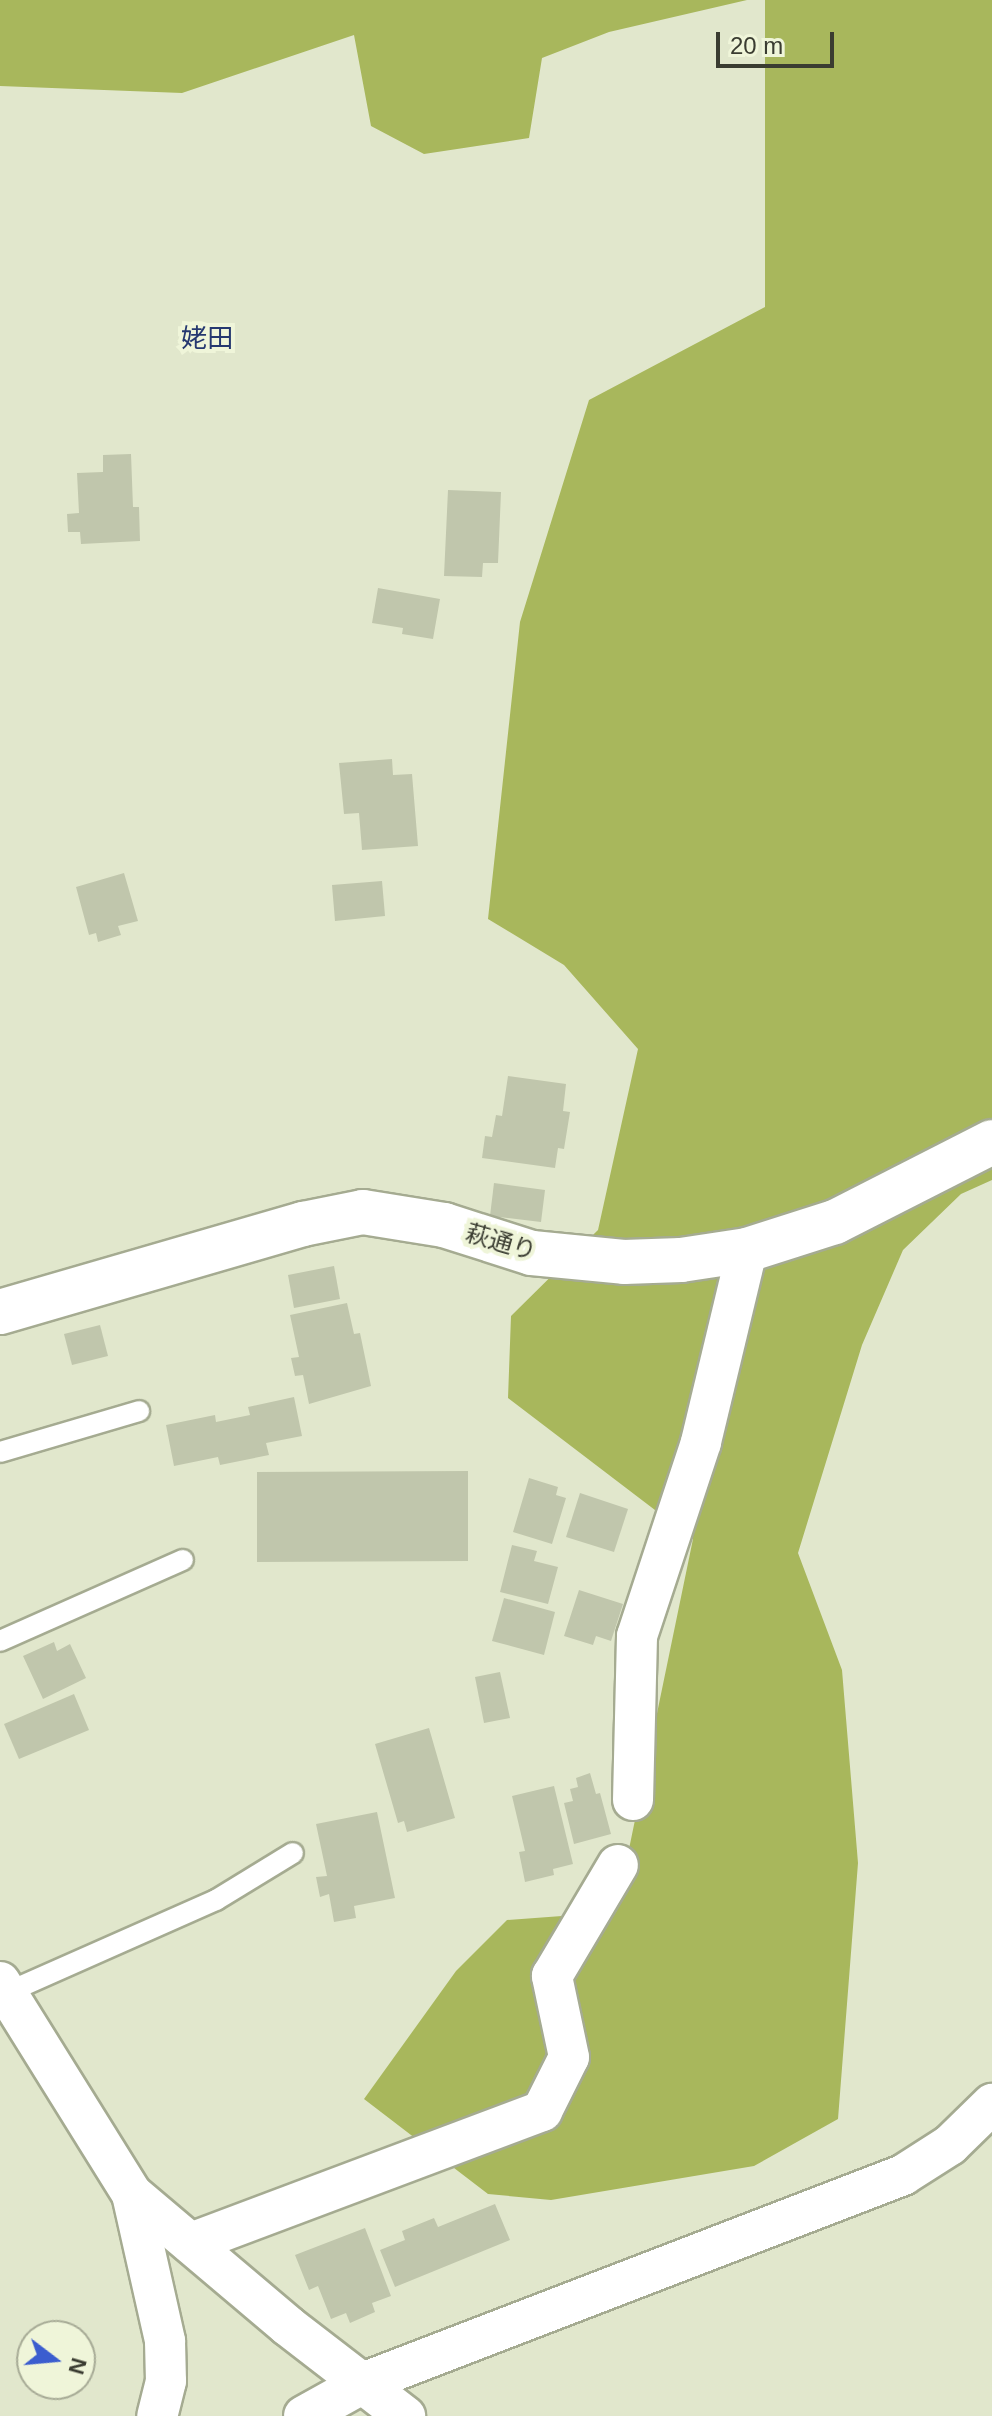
<!DOCTYPE html>
<meta charset="utf-8">
<style>
body{margin:0}
#map{position:relative;width:992px;height:2416px;overflow:hidden;background:#e1e7cc;font-family:Helvetica,"Noto Sans JP",sans-serif}
div>[style]{position:absolute}
[style*='--x']{left:calc(var(--x)*1px);top:calc(var(--y)*1px);width:calc(var(--w)*1px);rotate:calc(var(--a)*1deg)}
.forest>*{inset:0;background:#a8b75c}
.building>*{inset:0;background:#c0c6ac}
.roads{filter:drop-shadow(2px 0 #a5ab91) drop-shadow(-2px 0 #a5ab91) drop-shadow(0 2px #a5ab91) drop-shadow(0 -2px #a5ab91)}
.lane>*{height:20px;margin:-10px;padding:0 10px;transform-origin:10px;border-radius:10px;background:#fff}
.street>*{height:40px;margin:-20px;padding:0 20px;transform-origin:20px;border-radius:20px;background:#fff}
.secondary>*{height:44px;margin:-22px;padding:0 22px;transform-origin:22px;border-radius:22px;background:#fff}
span{translate:-50% -50%;white-space:nowrap;text-align:center;line-height:1.15;-webkit-text-stroke:8px #eff5d9;paint-order:stroke}
.street-label{font-size:24px;color:#3a3c31}
.neighbourhood-label{font-size:26px;color:#253870}
.north{position:absolute;left:16px;top:2320px;width:80px;height:80px;box-sizing:border-box;background:#eff5d9;border:2px solid #a7ab96;border-radius:50%;rotate:106deg;font-size:22px;font-weight:700;line-height:32px;text-align:center;color:#3a3c31}
.north::after{content:'';display:block;margin:auto;width:28px;height:36px;background:#3b5dcf;clip-path:polygon(50% 0,100% 100%,50% 72%,0 100%)}
.scale{position:absolute;left:716px;top:32px;width:118px;height:36px;box-sizing:border-box;border:4px solid #3a3c31;border-top:0;padding-left:10px;font-size:24px;line-height:28px;white-space:nowrap;color:#3a3c31;-webkit-text-stroke:6px #eff5d9;paint-order:stroke}
</style>
<div id="map">
<div class="forest">
<i style="clip-path:polygon(0 0,747px 0,609px 32px,542px 58px,529px 138px,424px 154px,371px 126px,354px 35px,182px 93px,0 86px)"></i>
<i style="clip-path:polygon(765px 0,992px 0,992px 1180px,961px 1194px,903px 1250px,862px 1345px,798px 1553px,842px 1670px,858px 1863px,838px 2119px,754px 2166px,551px 2200px,488px 2194px,364px 2099px,456px 1971px,507px 1920px,616px 1912px,693px 1539px,508px 1398px,511px 1316px,598px 1230px,638px 1049px,564px 965px,488px 919px,520px 622px,589px 400px,765px 307px)"></i>
</div>
<div class="building">
<i style="clip-path:polygon(131px 454px,133px 507px,139px 507px,140px 541px,81px 544px,80px 532px,68px 532px,67px 514px,79px 513px,77px 473px,103px 472px,103px 455px)"></i>
<i style="clip-path:polygon(448px 490px,501px 492px,498px 563px,483px 563px,482px 577px,444px 576px)"></i>
<i style="clip-path:polygon(378px 588px,440px 599px,433px 639px,402px 634px,403px 628px,372px 623px)"></i>
<i style="clip-path:polygon(392px 759px,393px 775px,412px 774px,418px 846px,362px 850px,359px 813px,344px 814px,339px 763px)"></i>
<i style="clip-path:polygon(124px 873px,138px 921px,118px 926px,121px 935px,98px 942px,96px 933px,89px 935px,76px 887px)"></i>
<i style="clip-path:polygon(382px 881px,385px 916px,335px 921px,332px 885px)"></i>
<i style="clip-path:polygon(508px 1076px,566px 1084px,563px 1111px,570px 1112px,564px 1149px,558px 1148px,555px 1168px,482px 1158px,485px 1136px,492px 1137px,496px 1115px,502px 1116px)"></i>
<i style="clip-path:polygon(494px 1183px,545px 1190px,541px 1222px,490px 1216px)"></i>
<i style="clip-path:polygon(334px 1266px,340px 1299px,294px 1308px,288px 1275px)"></i>
<i style="clip-path:polygon(347px 1303px,354px 1334px,360px 1333px,371px 1386px,309px 1404px,303px 1375px,295px 1376px,291px 1358px,299px 1357px,290px 1315px)"></i>
<i style="clip-path:polygon(100px 1325px,108px 1356px,72px 1365px,64px 1334px)"></i>
<i style="clip-path:polygon(294px 1397px,302px 1436px,266px 1443px,269px 1455px,220px 1465px,218px 1457px,174px 1466px,166px 1425px,215px 1415px,216px 1422px,250px 1415px,248px 1407px)"></i>
<i style="clip-path:polygon(468px 1471px,468px 1561px,257px 1562px,257px 1472px)"></i>
<i style="clip-path:polygon(529px 1478px,558px 1487px,556px 1495px,566px 1498px,552px 1544px,513px 1532px)"></i>
<i style="clip-path:polygon(580px 1493px,628px 1509px,614px 1552px,566px 1537px)"></i>
<i style="clip-path:polygon(512px 1545px,537px 1551px,534px 1561px,558px 1567px,548px 1604px,500px 1592px)"></i>
<i style="clip-path:polygon(579px 1590px,623px 1604px,611px 1641px,596px 1636px,593px 1645px,564px 1636px)"></i>
<i style="clip-path:polygon(504px 1598px,555px 1612px,544px 1655px,492px 1641px)"></i>
<i style="clip-path:polygon(54px 1642px,57px 1651px,70px 1644px,86px 1678px,43px 1699px,23px 1656px)"></i>
<i style="clip-path:polygon(500px 1672px,510px 1718px,484px 1723px,475px 1677px)"></i>
<i style="clip-path:polygon(74px 1694px,89px 1730px,19px 1759px,4px 1724px)"></i>
<i style="clip-path:polygon(429px 1728px,455px 1818px,407px 1832px,404px 1821px,398px 1823px,375px 1744px)"></i>
<i style="clip-path:polygon(590px 1773px,596px 1794px,600px 1793px,611px 1834px,574px 1844px,564px 1803px,573px 1801px,570px 1789px,578px 1787px,576px 1778px)"></i>
<i style="clip-path:polygon(554px 1786px,573px 1864px,553px 1869px,554px 1875px,525px 1882px,519px 1852px,525px 1851px,512px 1796px)"></i>
<i style="clip-path:polygon(377px 1812px,395px 1898px,354px 1906px,356px 1918px,334px 1922px,329px 1894px,320px 1897px,316px 1877px,327px 1876px,316px 1824px)"></i>
<i style="clip-path:polygon(495px 2204px,510px 2240px,395px 2287px,380px 2250px,405px 2240px,402px 2231px,434px 2218px,438px 2227px)"></i>
<i style="clip-path:polygon(365px 2228px,391px 2296px,372px 2303px,375px 2312px,350px 2323px,346px 2313px,331px 2319px,318px 2286px,309px 2290px,295px 2255px)"></i>
</div>
<div class="roads">
<div class="lane">
<i style="--x:0;--y:1452;--w:145;--a:-16.4"></i>
<i style="--x:0;--y:1641;--w:200;--a:-23.9"></i>
<i style="--x:6;--y:1993;--w:230;--a:-23.9"></i>
<i style="--x:216;--y:1900;--w:90;--a:-31.4"></i>
</div>
<div class="street">
<i style="--x:633;--y:1800;--w:164;--a:-88.6"></i>
<i style="--x:637;--y:1636;--w:204;--a:-71.7"></i>
<i style="--x:701;--y:1442;--w:197;--a:-76.5"></i>
<i style="--x:0;--y:1982;--w:250;--a:58.1"></i>
<i style="--x:132;--y:2194;--w:204;--a:40.2"></i>
<i style="--x:288;--y:2326;--w:148;--a:37.6"></i>
<i style="--x:132;--y:2194;--w:151;--a:77.3"></i>
<i style="--x:165;--y:2341;--w:40;--a:88.6"></i>
<i style="--x:166;--y:2381;--w:36;--a:104"></i>
<i style="--x:191;--y:2243;--w:375;--a:-20.6"></i>
<i style="--x:542;--y:2111;--w:60;--a:-63.4"></i>
<i style="--x:569;--y:2057;--w:83;--a:-101.9"></i>
<i style="--x:552;--y:1976;--w:129;--a:-59.3"></i>
<i style="--x:304;--y:2416;--w:70;--a:-29.1"></i>
<i style="--x:365;--y:2382;--w:576;--a:-21.04"></i>
<i style="--x:903;--y:2175;--w:56;--a:-32.6"></i>
<i style="--x:950;--y:2145;--w:59;--a:-44.3"></i>
</div>
<div class="secondary">
<i style="--x:0;--y:1312;--w:316;--a:-16.2"></i>
<i style="--x:303;--y:1224;--w:61;--a:-11.3"></i>
<i style="--x:363;--y:1212;--w:82;--a:9.1"></i>
<i style="--x:444;--y:1225;--w:92;--a:17.7"></i>
<i style="--x:532;--y:1253;--w:92;--a:5.6"></i>
<i style="--x:624;--y:1262;--w:57;--a:-2"></i>
<i style="--x:681;--y:1260;--w:67;--a:-8.6"></i>
<i style="--x:747;--y:1250;--w:92;--a:-17.7"></i>
<i style="--x:835;--y:1222;--w:176;--a:-27"></i>
</div>
</div>
<div class="street-label">
<span style="left:501px;top:1242px;rotate:16deg">萩通り</span>
</div>
<div class="neighbourhood-label">
<span style="left:207px;top:339px">姥田</span>
</div>
<div class="north">N</div>
<div class="scale">20 m</div>
</div>
